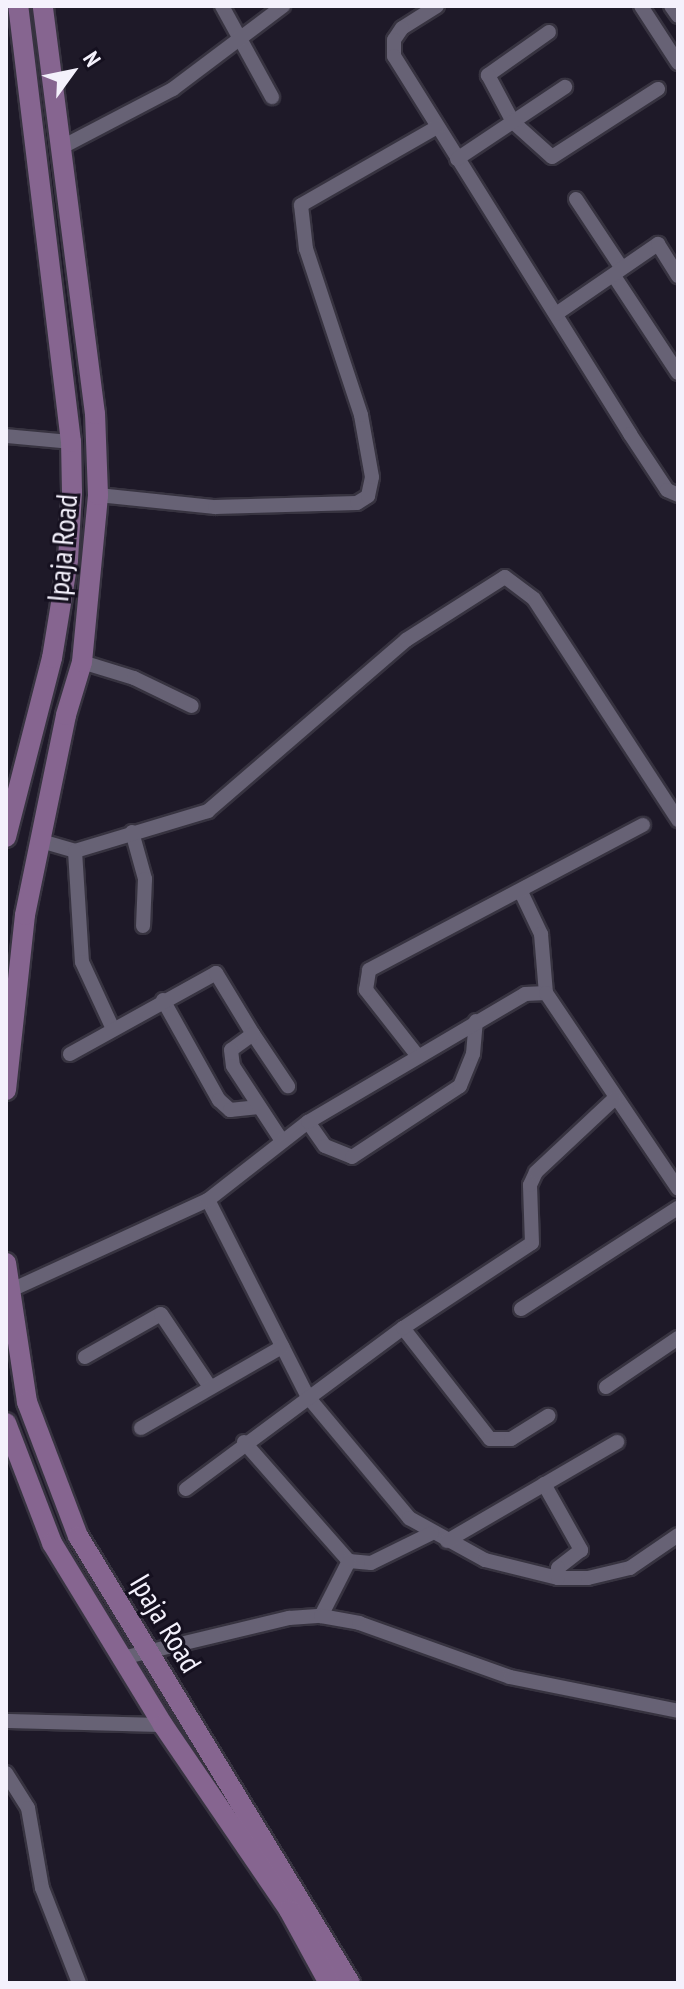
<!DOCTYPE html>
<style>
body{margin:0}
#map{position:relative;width:684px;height:1989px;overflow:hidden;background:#1e1928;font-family:"PT Sans Narrow",sans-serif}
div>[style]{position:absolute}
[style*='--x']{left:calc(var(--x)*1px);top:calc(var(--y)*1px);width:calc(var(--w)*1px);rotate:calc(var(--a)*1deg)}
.roads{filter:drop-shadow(2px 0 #373340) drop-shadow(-2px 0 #373340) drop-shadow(0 2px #373340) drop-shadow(0 -2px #373340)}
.street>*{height:14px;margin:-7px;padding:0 7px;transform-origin:7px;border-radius:7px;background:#676275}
.secondary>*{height:20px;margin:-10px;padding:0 10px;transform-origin:10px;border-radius:10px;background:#866590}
span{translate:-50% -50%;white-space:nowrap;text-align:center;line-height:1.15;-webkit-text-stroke:6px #15101f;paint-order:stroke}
.street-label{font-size:30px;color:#f4f1fc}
.frame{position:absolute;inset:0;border:8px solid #f4f1fc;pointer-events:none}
.north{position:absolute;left:32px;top:32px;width:80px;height:80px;-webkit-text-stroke:6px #15101f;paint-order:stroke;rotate:57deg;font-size:22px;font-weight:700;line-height:32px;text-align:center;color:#f4f1fc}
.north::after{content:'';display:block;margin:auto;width:28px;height:36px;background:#f4f1fc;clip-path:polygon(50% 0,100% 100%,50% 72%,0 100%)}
</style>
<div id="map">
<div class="roads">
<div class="street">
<i style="--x:222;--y:6;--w:104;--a:61.2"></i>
<i style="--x:437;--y:6;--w:41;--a:147.8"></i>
<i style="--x:402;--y:28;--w:14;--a:124"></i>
<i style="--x:394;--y:40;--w:16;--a:90"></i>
<i style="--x:394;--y:56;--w:446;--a:58"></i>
<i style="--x:630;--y:434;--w:67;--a:56.5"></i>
<i style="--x:667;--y:490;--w:12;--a:24"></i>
<i style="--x:641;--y:6;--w:68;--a:57"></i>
<i style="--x:671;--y:6;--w:12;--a:55"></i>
<i style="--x:549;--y:32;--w:75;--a:144.8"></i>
<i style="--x:488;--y:75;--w:53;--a:62"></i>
<i style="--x:513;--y:122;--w:52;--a:41.9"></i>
<i style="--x:552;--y:157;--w:126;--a:-32.7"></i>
<i style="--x:62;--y:147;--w:125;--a:-27.6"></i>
<i style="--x:173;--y:89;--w:138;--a:-37"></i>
<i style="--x:457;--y:159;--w:130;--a:-33.7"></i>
<i style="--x:576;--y:199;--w:82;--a:56.5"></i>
<i style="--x:614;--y:276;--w:116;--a:56.6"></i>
<i style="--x:556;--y:314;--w:124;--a:-34.5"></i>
<i style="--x:658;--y:244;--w:38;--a:58"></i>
<i style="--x:6;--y:436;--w:65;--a:5.3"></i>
<i style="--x:98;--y:495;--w:118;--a:5.9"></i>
<i style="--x:215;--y:507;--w:142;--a:-1.6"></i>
<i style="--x:357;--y:503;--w:13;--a:-32"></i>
<i style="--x:368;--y:496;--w:19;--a:-78"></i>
<i style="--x:372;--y:477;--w:63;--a:-100.1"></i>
<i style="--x:361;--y:415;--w:175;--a:-108.3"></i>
<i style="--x:306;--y:249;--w:44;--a:-96.5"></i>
<i style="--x:301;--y:205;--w:157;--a:-29.8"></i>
<i style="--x:82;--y:662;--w:54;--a:17.1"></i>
<i style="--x:134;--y:678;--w:64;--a:25.8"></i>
<i style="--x:132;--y:832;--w:49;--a:74.5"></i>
<i style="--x:145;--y:879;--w:47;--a:92.4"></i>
<i style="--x:41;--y:841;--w:35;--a:16"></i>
<i style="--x:75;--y:851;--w:139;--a:-16.7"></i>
<i style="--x:208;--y:811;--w:262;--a:-40.8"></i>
<i style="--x:406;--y:640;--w:117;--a:-32.5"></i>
<i style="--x:505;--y:577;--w:36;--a:37"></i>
<i style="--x:534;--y:599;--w:264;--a:56.9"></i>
<i style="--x:75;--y:851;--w:111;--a:86.4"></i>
<i style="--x:82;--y:962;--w:74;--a:65.2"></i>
<i style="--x:521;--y:892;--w:47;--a:64.5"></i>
<i style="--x:541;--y:934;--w:59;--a:85.2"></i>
<i style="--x:163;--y:1000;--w:115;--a:60.8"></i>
<i style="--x:219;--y:1100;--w:15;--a:42"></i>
<i style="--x:230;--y:1110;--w:29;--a:-6"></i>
<i style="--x:253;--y:1034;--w:63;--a:56.1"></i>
<i style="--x:70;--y:1054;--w:167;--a:-29"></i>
<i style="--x:216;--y:973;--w:71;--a:58.8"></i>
<i style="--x:253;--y:1034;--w:27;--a:144"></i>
<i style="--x:231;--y:1050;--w:16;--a:83"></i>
<i style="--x:233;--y:1066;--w:90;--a:56.8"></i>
<i style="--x:417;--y:1055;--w:83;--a:-128.1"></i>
<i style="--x:366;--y:990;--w:20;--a:-81"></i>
<i style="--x:369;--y:970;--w:310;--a:-27.9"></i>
<i style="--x:308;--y:1122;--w:29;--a:55"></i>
<i style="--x:325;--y:1146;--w:29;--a:22"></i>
<i style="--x:352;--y:1157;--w:129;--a:-33.3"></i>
<i style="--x:460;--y:1086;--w:35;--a:-68"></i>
<i style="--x:473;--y:1054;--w:33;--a:-85"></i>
<i style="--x:208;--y:1200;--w:221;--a:63.1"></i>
<i style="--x:308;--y:1397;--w:158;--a:50.1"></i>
<i style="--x:409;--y:1518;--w:87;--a:28.9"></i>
<i style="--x:485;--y:1560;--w:75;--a:13.9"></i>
<i style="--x:558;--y:1578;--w:30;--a:0"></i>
<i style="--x:588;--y:1578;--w:43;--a:-13.4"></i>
<i style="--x:630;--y:1568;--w:58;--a:-34.5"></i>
<i style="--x:9;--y:1291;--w:219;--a:-24.6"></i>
<i style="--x:208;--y:1200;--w:127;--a:-38"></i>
<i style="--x:308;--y:1122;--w:252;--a:-30.5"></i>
<i style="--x:525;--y:994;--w:21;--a:-3"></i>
<i style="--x:546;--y:993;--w:236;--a:56"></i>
<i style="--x:521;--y:1309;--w:187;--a:-32.8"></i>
<i style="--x:403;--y:1328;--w:141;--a:51.9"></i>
<i style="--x:490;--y:1439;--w:21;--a:0"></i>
<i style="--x:511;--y:1439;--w:44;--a:-31.9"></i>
<i style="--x:85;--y:1357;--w:87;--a:-29.5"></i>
<i style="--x:161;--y:1314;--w:88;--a:56.1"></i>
<i style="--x:606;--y:1387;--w:87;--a:-34.2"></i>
<i style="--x:141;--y:1428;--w:163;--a:-29.9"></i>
<i style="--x:244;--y:1442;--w:159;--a:48.6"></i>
<i style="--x:349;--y:1561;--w:22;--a:5"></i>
<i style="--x:371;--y:1563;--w:68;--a:-26.2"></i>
<i style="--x:544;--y:1484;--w:76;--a:60.7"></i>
<i style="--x:581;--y:1550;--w:29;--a:142"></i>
<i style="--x:558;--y:1568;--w:10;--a:90"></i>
<i style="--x:186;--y:1489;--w:270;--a:-36.6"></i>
<i style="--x:403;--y:1328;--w:154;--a:-33.4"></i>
<i style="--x:532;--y:1243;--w:58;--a:-92"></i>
<i style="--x:530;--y:1185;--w:14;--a:-65"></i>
<i style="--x:536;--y:1172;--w:107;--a:-43.1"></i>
<i style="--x:447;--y:1541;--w:197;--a:-30.2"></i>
<i style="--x:321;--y:1616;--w:62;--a:-63"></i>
<i style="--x:122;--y:1658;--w:172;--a:-13.5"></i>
<i style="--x:289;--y:1618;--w:32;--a:-4"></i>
<i style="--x:321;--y:1616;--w:39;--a:10"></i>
<i style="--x:359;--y:1623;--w:160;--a:19.7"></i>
<i style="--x:510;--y:1677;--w:171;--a:11.4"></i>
<i style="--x:6;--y:1721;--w:157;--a:1.5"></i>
<i style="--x:6;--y:1773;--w:41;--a:57.8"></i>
<i style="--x:28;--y:1808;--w:81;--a:80.1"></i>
<i style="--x:42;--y:1888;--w:102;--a:68.7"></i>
</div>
<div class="secondary">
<i style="--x:6;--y:837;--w:185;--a:-75.6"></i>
<i style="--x:52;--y:658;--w:99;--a:-80.7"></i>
<i style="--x:68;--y:560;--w:68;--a:-86.6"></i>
<i style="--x:72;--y:492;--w:50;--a:-91.1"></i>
<i style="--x:71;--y:442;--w:439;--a:-96.9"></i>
<i style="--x:6;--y:1090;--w:176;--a:-83.8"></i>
<i style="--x:25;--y:915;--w:204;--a:-78.4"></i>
<i style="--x:66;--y:715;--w:55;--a:-73.2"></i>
<i style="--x:82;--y:662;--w:168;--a:-84.5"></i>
<i style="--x:98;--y:495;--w:81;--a:-92.1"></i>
<i style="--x:95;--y:414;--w:411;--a:-97.3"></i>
<i style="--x:6;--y:1263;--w:141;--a:81.4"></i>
<i style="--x:27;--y:1402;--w:143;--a:69.2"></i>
<i style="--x:78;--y:1536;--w:523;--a:58.68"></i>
<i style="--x:6;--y:1423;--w:129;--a:69"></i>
<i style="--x:52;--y:1543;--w:213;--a:58.6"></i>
<i style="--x:163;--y:1725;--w:224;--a:55.7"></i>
<i style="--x:289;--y:1910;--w:83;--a:61.3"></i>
</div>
</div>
<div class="street-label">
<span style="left:62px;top:548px;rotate:-85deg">Ipaja Road</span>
<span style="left:166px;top:1623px;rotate:59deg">Ipaja Road</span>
</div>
<div class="frame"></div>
<div class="north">N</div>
</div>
